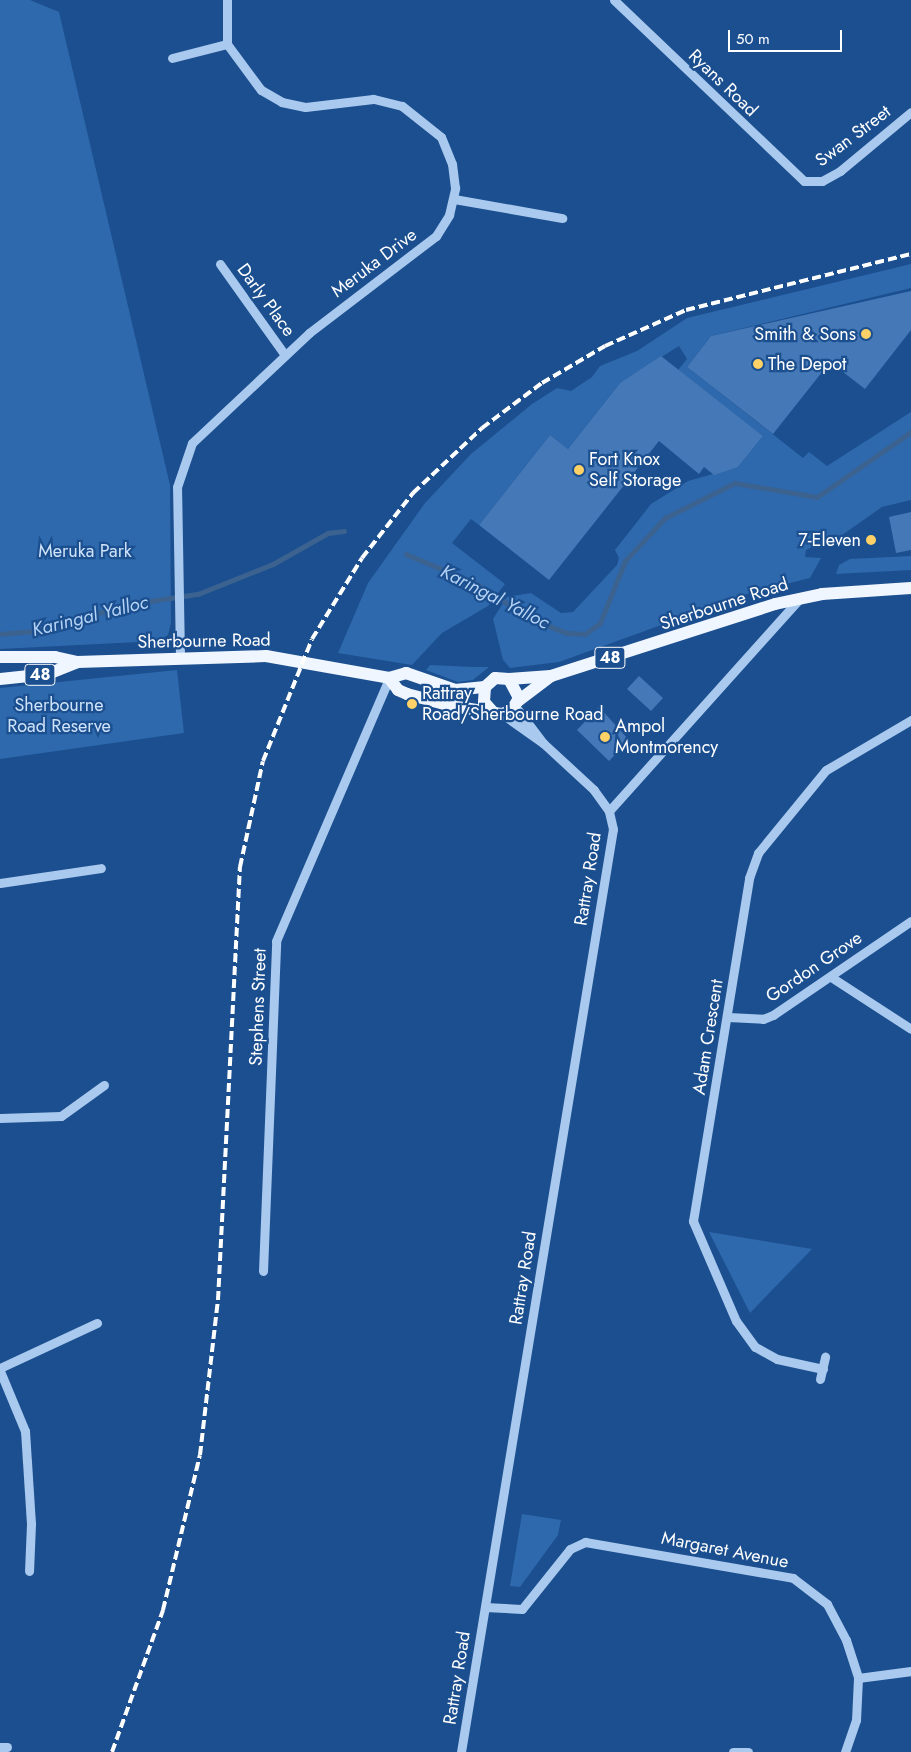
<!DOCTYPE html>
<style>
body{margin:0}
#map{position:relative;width:911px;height:1752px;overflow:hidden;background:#1b4f8f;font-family:Jost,sans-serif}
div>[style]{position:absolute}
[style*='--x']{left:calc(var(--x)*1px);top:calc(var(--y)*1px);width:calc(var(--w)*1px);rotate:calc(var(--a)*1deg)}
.green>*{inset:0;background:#2e69ad}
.stream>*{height:4.5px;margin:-2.25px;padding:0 2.25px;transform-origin:2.25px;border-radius:2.25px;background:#3c6290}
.building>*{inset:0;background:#4478b7}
.minor>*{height:9px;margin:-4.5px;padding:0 4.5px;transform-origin:4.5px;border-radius:4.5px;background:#a9c9ee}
.major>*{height:12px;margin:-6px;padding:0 6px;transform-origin:6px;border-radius:6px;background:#f0f6ff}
.rail>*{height:4px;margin-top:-2px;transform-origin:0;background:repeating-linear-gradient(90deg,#fff 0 9px,transparent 0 13px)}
.dots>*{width:14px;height:14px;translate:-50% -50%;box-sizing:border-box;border:2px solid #1b4f8f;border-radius:50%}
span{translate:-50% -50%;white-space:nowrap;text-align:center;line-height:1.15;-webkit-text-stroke:4.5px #1b4f8f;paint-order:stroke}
.shield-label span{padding:1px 4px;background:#1b4f8f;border:1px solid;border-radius:4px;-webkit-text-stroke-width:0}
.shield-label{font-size:16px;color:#fff;font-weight:700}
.street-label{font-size:18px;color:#fff}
.poi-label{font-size:18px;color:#fff}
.right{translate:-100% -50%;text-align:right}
.left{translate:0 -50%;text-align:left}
.park-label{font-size:18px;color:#cfe3fa}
.water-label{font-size:19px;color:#b5d3f5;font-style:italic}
.scale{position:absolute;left:728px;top:30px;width:114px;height:22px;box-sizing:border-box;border:2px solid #fff;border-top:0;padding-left:6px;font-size:15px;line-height:18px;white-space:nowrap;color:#fff;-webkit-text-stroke:4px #1b4f8f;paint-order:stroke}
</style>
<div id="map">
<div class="green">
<i style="clip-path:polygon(0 0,30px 0,59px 12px,170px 485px,171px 623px,168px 635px,158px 641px,0 649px)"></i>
<i style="clip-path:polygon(911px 264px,911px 288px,711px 336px,687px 367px,803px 458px,809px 452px,827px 466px,911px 412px,911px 500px,882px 507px,828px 545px,823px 542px,806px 550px,805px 557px,821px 558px,810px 578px,750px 593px,559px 662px,510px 668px,503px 660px,493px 619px,507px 597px,531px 593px,561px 613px,573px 612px,617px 565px,619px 558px,615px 550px,651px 504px,688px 481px,738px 467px,763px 436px,678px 370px,687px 359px,679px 346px,620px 383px,568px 449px,550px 435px,479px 525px,471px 519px,452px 543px,505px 584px,488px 606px,442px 633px,412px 665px,338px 653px,368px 583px,425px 503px,471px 454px,532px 404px,557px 388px,571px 391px,592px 377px,600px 366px,637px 351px,687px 318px)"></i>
<i style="clip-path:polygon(911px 556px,911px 570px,836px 574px,839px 565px,850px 559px)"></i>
<i style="clip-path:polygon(430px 665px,473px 667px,489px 667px,473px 680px,458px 682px,426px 670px)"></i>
<i style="clip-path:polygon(177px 670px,184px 733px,0 759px,0 688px)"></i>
<i style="clip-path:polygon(709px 1232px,812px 1249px,750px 1313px)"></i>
<i style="clip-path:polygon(522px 1514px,561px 1520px,558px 1535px,520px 1587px,510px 1586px)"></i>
</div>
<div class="stream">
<i style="--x:406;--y:554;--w:73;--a:22.7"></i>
<i style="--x:473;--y:582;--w:74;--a:31.8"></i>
<i style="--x:536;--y:621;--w:34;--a:21"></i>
<i style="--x:568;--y:633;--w:17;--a:3"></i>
<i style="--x:585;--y:634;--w:19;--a:-36"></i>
<i style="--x:600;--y:623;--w:67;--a:-68"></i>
<i style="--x:625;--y:561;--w:59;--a:-47.1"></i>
<i style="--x:665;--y:518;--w:78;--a:-26.6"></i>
<i style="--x:735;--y:483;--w:83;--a:9.7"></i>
<i style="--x:817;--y:497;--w:114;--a:-34.7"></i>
<i style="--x:0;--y:634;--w:34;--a:-5"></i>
<i style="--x:34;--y:631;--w:100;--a:-15.7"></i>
<i style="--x:130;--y:604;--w:69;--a:-8.4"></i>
<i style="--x:198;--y:594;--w:81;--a:-21.8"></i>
<i style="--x:273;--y:564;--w:63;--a:-29.4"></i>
<i style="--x:328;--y:533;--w:16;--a:-7"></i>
</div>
<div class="building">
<i style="clip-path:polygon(911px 291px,911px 330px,865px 389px,830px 362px,773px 434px,687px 367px,711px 336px)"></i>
<i style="clip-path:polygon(661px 356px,763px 436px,738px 467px,714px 475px,704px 467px,699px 474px,659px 441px,549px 580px,479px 525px,550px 435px,568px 449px,620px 383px)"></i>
<i style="clip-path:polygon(911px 512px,911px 550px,896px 553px,889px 517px)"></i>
<i style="clip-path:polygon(639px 676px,663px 698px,651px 711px,627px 689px)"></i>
<i style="clip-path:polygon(599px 707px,629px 740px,609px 761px,577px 730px)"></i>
</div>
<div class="minor">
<i style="--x:614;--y:0;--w:262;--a:43.6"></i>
<i style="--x:804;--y:181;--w:18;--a:0"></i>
<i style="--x:822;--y:181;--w:21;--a:-29"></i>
<i style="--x:840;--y:171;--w:92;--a:-39.7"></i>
<i style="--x:172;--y:58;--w:57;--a:-14.3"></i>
<i style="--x:454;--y:199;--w:110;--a:10"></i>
<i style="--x:220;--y:264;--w:112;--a:54.5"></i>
<i style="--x:180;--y:656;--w:169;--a:-91"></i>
<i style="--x:177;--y:487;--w:46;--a:-71.2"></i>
<i style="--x:192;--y:443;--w:161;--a:-43.2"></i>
<i style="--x:309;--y:333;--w:160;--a:-37.4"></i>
<i style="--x:436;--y:236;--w:25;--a:-58"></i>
<i style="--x:449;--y:215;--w:28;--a:-77"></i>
<i style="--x:455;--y:188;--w:24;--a:-97"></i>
<i style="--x:452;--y:164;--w:29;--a:-112"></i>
<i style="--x:441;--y:137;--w:50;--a:-141.5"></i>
<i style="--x:402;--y:106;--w:30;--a:-166"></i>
<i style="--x:373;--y:99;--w:68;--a:173.3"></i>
<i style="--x:305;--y:107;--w:24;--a:-168"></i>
<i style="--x:282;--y:102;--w:24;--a:-150"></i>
<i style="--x:261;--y:90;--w:57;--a:-126.5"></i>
<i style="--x:227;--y:44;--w:44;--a:-90"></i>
<i style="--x:515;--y:706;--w:46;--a:52.9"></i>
<i style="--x:609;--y:811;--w:285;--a:-48.1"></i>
<i style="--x:0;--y:883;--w:102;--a:-8.4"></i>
<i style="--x:831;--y:977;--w:95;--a:33"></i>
<i style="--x:728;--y:1017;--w:35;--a:3"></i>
<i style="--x:763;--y:1019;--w:11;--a:-22"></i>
<i style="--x:773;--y:1015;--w:167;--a:-34.3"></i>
<i style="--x:0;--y:1118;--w:61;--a:-1.9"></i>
<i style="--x:61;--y:1116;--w:53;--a:-35.8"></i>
<i style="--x:263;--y:1271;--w:330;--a:-87.7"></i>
<i style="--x:276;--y:941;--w:286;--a:-66.7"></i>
<i style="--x:0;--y:1368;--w:107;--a:-24.9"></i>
<i style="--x:823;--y:1369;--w:47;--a:-167.7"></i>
<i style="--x:777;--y:1359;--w:25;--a:-151"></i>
<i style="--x:755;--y:1347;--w:32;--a:-126"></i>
<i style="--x:736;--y:1321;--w:109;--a:-113.3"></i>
<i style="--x:693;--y:1221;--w:348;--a:-80.7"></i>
<i style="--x:749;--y:878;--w:27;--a:-70"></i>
<i style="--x:758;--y:853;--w:107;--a:-50.7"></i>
<i style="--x:826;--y:770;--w:99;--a:-30.5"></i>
<i style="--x:0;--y:1371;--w:65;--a:67.4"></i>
<i style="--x:25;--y:1431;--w:93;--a:86.3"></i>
<i style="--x:31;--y:1524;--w:47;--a:92.4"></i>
<i style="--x:820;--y:1379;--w:23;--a:-77"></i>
<i style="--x:485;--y:1607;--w:37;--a:3"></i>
<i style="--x:522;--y:1609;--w:77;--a:-51.3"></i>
<i style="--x:570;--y:1549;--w:17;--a:-25"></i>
<i style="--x:585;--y:1542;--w:211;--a:9.8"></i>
<i style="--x:793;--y:1578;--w:43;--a:37.4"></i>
<i style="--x:827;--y:1604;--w:41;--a:62.2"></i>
<i style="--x:846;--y:1640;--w:40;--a:72"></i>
<i style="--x:858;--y:1678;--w:42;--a:92.7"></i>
<i style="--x:856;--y:1720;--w:34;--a:109"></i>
<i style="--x:858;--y:1678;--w:53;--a:-7.5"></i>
<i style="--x:0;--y:1747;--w:7;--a:0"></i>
<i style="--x:461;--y:1752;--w:935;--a:-80.65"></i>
<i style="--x:613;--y:829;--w:18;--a:-103"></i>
<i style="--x:609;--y:811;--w:26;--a:-126"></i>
<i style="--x:594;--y:790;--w:69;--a:-137.3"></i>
<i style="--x:543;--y:743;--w:50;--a:-144.7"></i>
<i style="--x:733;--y:1752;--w:15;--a:0"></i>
</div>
<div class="major">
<i style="--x:0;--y:657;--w:55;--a:0"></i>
<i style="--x:55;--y:657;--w:23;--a:13"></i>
<i style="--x:77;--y:662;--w:189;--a:-1.8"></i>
<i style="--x:266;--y:656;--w:125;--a:10.1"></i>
<i style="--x:389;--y:678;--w:18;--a:-16"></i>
<i style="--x:406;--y:673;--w:52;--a:19.1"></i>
<i style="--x:455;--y:690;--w:30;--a:-6"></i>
<i style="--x:389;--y:678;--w:15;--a:53"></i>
<i style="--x:398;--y:690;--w:10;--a:24"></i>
<i style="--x:407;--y:694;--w:47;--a:14.9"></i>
<i style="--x:452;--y:706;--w:51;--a:9.1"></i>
<i style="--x:502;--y:714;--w:11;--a:-22"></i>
<i style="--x:512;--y:710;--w:14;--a:-60"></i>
<i style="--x:519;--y:698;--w:21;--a:-118"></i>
<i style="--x:509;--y:679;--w:14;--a:-176"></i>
<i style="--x:495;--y:678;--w:13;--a:138"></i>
<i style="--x:485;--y:687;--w:15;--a:94"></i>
<i style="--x:484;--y:702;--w:13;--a:48"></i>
<i style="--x:0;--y:679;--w:48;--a:-5.9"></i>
<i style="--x:48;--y:674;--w:31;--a:-22"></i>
<i style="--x:509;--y:679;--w:42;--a:-4.1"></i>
<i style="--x:518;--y:701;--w:41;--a:-37.1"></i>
<i style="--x:551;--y:676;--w:235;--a:-17.8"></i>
<i style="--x:775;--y:604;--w:48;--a:-12"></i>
<i style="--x:822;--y:594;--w:89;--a:-3.9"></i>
</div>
<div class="rail">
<i style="--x:112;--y:1752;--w:151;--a:-70.2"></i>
<i style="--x:163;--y:1610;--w:159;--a:-76.6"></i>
<i style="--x:200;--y:1455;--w:156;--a:-83.4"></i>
<i style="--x:218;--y:1300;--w:434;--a:-87.1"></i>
<i style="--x:240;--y:867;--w:108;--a:-77.8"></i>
<i style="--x:263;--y:761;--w:131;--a:-68.1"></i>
<i style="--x:312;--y:639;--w:95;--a:-58.3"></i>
<i style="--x:362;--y:558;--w:83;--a:-51.9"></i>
<i style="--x:413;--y:493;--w:95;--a:-43.3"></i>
<i style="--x:482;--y:428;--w:75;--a:-36.9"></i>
<i style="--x:542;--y:383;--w:73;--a:-30.4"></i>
<i style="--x:605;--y:346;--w:89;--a:-24"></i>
<i style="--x:686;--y:310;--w:232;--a:-14"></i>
</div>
<div class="dots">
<i style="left:866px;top:334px;background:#ffd166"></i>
<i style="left:758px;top:364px;background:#ffd166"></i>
<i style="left:579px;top:470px;background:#ffd166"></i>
<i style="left:871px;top:540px;background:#ffd166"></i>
<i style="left:412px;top:704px;background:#ffd166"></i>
<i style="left:605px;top:737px;background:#ffd166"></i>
</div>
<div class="shield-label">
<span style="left:610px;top:658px">48</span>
<span style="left:40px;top:675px">48</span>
</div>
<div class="street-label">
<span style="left:723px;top:83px;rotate:44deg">Ryans Road</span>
<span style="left:853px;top:136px;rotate:-37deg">Swan Street</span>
<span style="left:374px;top:263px;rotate:-37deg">Meruka Drive</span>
<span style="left:266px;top:300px;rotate:54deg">Darly Place</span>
<span style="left:724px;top:604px;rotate:-18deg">Sherbourne Road</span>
<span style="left:204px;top:641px;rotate:-1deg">Sherbourne Road</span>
<span style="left:588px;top:879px;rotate:-81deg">Rattray Road</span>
<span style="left:814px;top:967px;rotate:-34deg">Gordon Grove</span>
<span style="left:258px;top:1007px;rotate:-88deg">Stephens Street</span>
<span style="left:708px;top:1037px;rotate:-81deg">Adam Crescent</span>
<span style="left:523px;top:1278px;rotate:-81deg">Rattray Road</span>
<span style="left:725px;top:1550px;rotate:11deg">Margaret Avenue</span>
<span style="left:457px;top:1678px;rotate:-81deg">Rattray Road</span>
</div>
<div class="poi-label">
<span class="right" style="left:856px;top:334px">Smith &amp; Sons</span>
<span class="left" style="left:768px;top:364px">The Depot</span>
<span class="left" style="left:589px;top:470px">Fort Knox<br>Self Storage</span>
<span class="right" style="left:861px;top:540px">7-Eleven</span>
<span class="left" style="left:422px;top:704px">Rattray<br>Road/Sherbourne Road</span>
<span class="left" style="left:615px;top:737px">Ampol<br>Montmorency</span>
</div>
<div class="park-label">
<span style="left:85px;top:551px">Meruka Park</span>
<span style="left:59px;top:716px">Sherbourne<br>Road Reserve</span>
</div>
<div class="water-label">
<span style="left:495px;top:597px;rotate:27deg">Karingal Yalloc</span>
<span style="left:90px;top:616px;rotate:-14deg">Karingal Yalloc</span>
</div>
<div class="scale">50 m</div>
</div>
